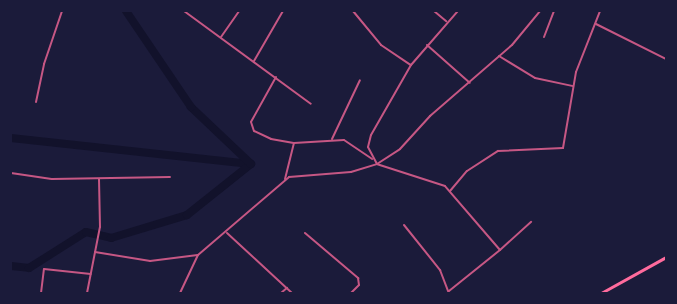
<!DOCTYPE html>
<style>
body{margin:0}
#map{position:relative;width:677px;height:304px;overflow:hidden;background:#1b1b3a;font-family:"Sofia Sans Condensed",sans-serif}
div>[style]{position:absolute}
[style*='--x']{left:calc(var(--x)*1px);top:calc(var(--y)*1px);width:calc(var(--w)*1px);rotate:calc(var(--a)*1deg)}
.river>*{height:8px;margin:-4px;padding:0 4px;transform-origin:4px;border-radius:4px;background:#12122b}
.minor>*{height:2px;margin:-1px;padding:0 1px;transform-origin:1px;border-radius:1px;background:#c65784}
.trunk>*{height:3px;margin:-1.5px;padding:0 1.5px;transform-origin:1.5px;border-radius:1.5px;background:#ff6b9d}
span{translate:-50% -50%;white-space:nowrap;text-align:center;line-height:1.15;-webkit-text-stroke:3px #1b1b3a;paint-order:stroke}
.frame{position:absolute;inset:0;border:12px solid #1b1b3a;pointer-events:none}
</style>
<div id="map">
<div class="river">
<i style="--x:11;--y:138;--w:241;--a:6.2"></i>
<i style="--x:11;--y:266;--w:18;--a:6"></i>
<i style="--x:29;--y:268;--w:67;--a:-32.3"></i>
<i style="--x:86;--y:232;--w:26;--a:13"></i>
<i style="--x:111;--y:238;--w:79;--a:-16.8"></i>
<i style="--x:187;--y:215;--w:82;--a:-38.6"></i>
<i style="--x:251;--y:164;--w:83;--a:-136.5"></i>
<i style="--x:191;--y:107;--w:116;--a:-124.1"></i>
</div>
<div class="minor">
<i style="--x:184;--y:11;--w:157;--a:36.2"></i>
<i style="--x:353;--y:11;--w:44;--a:50.5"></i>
<i style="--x:381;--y:45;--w:36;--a:34"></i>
<i style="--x:434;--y:11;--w:16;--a:40"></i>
<i style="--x:596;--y:24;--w:78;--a:26.6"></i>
<i style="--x:221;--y:37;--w:32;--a:-55"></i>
<i style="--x:544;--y:37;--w:28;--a:-69"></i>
<i style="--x:427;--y:45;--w:57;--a:41.5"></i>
<i style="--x:499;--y:56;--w:42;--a:31.4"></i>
<i style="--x:535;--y:78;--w:39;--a:12"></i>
<i style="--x:254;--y:61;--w:58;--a:-59.9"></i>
<i style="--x:276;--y:77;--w:51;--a:119.1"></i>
<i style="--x:251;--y:122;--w:9;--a:72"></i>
<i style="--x:254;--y:131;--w:19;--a:25"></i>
<i style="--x:271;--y:139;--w:23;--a:10"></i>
<i style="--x:294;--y:143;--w:50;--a:-3.4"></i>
<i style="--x:344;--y:140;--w:34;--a:34"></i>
<i style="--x:36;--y:102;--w:39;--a:-78"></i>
<i style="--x:44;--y:64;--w:56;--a:-71.2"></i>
<i style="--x:332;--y:139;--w:65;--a:-64.6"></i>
<i style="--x:11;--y:173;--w:41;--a:8.3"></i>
<i style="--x:52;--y:179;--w:118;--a:-1"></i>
<i style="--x:285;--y:179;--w:37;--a:-76"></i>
<i style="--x:450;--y:191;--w:26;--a:-50"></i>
<i style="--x:467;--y:171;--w:37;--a:-33"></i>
<i style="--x:498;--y:151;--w:65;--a:-2.6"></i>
<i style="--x:563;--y:148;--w:77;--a:-80.3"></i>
<i style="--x:576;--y:72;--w:66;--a:-68.5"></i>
<i style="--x:404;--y:225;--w:58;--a:51.3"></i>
<i style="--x:440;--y:270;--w:25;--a:69"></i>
<i style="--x:227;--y:233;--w:88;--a:42.7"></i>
<i style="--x:305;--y:233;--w:70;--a:40.3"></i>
<i style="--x:358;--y:278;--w:7;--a:82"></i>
<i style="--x:359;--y:285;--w:11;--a:135"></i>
<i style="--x:500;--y:250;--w:42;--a:-42.1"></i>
<i style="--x:95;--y:252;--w:56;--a:9.3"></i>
<i style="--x:150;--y:261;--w:48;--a:-7.1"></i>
<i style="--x:198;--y:255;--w:120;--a:-40.6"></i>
<i style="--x:289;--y:177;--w:62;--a:-4.6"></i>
<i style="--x:351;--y:172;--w:27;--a:-17"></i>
<i style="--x:377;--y:164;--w:27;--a:-33"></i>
<i style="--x:400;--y:149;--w:45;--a:-47.7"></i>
<i style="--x:430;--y:116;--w:108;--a:-40.9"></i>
<i style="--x:512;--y:45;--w:44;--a:-50.5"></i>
<i style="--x:449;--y:291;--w:65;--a:-38.8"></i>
<i style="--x:500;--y:250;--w:84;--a:-130.7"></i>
<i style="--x:445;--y:186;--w:71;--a:-162.1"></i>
<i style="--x:377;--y:164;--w:19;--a:-118"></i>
<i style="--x:368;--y:147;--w:12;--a:-76"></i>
<i style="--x:371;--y:135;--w:81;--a:-60.3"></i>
<i style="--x:411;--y:65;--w:72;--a:-49"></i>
<i style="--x:41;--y:293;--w:24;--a:-83"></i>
<i style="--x:44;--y:269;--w:47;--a:6.1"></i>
<i style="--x:87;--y:293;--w:67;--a:-78.9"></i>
<i style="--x:100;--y:227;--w:48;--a:-91.2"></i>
<i style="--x:180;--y:293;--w:42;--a:-64.7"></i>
<i style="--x:281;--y:293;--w:8;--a:-40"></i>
</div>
<div class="trunk">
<i style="--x:601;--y:293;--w:74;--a:-29"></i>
</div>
<div class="frame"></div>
</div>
